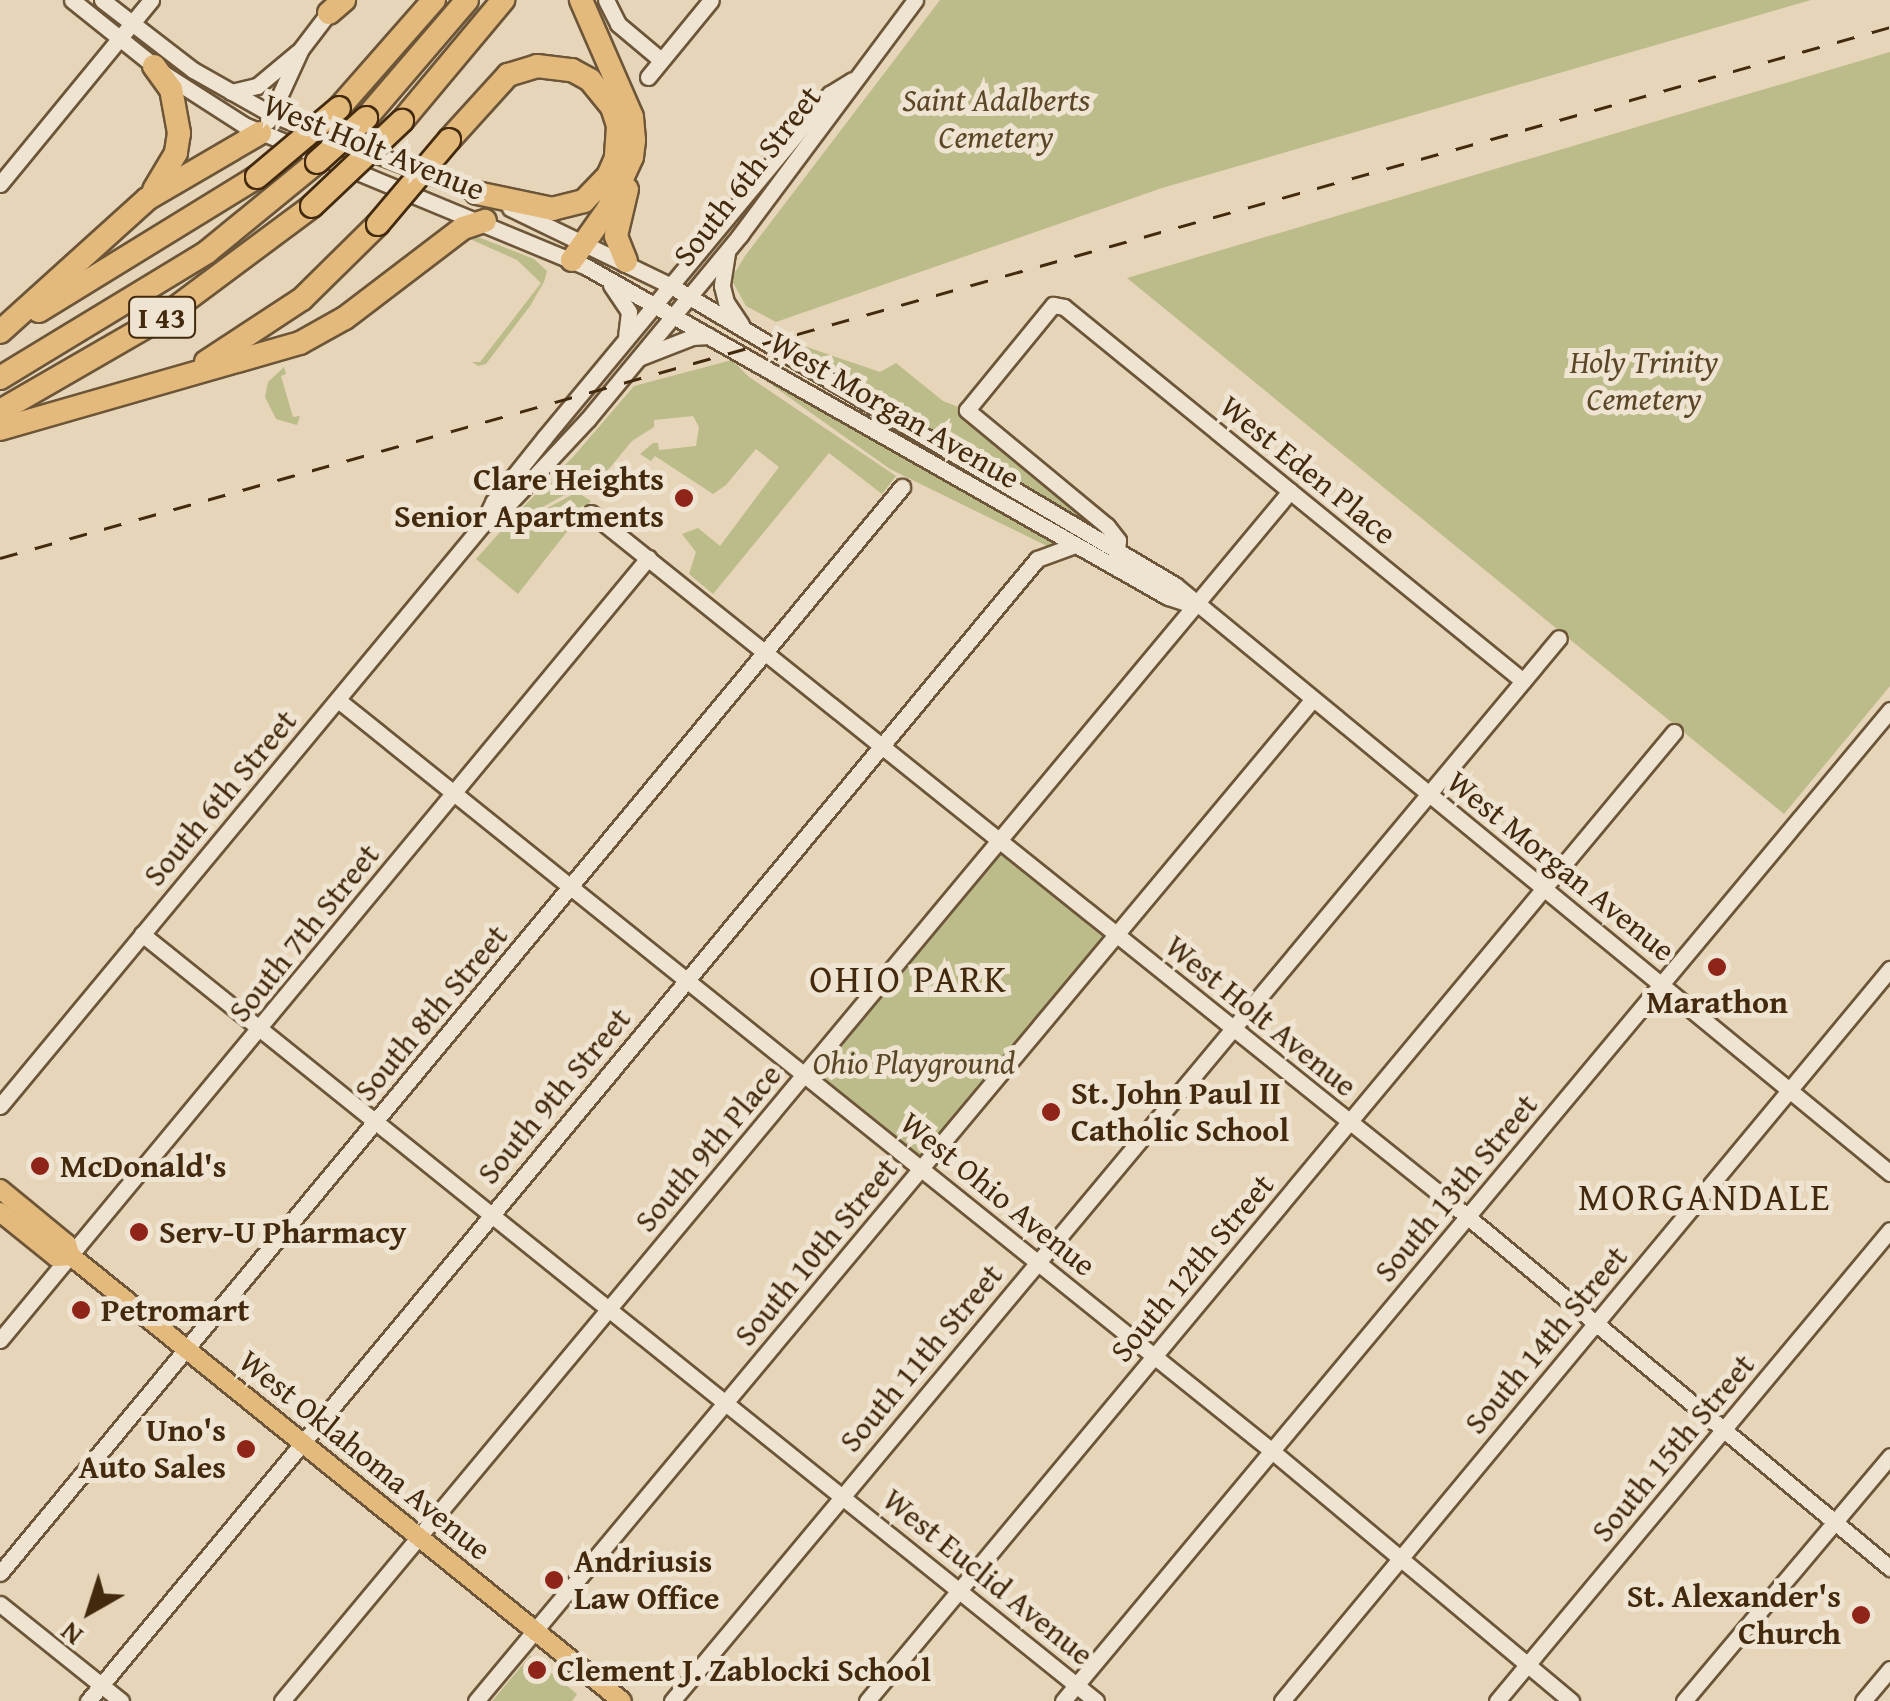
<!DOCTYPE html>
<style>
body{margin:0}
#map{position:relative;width:1890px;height:1701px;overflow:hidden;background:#e6d5b8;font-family:"Gentium Book Plus",serif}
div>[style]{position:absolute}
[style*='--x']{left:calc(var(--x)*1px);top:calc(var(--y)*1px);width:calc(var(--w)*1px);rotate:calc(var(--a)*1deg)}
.green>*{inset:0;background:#bcbb8a}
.roads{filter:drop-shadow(2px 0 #6c5538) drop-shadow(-2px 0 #6c5538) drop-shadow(0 2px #6c5538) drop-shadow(0 -2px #6c5538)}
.minor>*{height:15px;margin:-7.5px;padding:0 7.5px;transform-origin:7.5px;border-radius:7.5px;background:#efe4d1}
.major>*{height:18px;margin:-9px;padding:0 9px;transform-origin:9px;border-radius:9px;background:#e3ba7c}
.highway>*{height:22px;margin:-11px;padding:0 11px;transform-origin:11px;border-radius:11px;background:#e3ba7c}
.rail>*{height:2.5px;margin-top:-1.25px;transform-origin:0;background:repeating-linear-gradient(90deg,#432a0e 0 18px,transparent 0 36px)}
.bridges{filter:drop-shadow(2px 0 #432a0e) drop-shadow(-2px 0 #432a0e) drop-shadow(0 2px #432a0e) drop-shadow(0 -2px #432a0e)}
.highway-bridge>*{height:22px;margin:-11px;padding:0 11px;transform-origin:11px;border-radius:11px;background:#e3ba7c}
.dots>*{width:28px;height:28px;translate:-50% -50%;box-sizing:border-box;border:5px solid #efe4d1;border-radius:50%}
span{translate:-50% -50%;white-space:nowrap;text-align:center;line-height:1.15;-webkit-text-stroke:10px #efe4d1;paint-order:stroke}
.shield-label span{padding:2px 8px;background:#efe4d1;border:2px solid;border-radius:8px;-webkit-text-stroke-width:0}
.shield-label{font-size:30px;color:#432a0e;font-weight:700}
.park-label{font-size:32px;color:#5b4727;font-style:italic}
.street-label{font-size:32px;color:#432a0e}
.poi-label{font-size:32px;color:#432a0e;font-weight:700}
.right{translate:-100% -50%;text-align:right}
.left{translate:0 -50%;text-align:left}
.quarter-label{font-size:38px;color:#432a0e;letter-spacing:2.5px}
.north{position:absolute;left:40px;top:1561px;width:100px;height:100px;-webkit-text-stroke:8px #efe4d1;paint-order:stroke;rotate:219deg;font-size:28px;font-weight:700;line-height:40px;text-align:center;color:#432a0e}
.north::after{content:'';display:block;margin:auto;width:35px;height:45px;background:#432a0e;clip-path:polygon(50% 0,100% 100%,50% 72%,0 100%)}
</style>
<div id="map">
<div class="green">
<i style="clip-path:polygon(940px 0,1811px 0,1162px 188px,776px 322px,746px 306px,731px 279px,745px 256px)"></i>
<i style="clip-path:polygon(1890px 52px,1890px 686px,1784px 814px,1127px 278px)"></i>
<i style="clip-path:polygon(473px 235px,534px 259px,547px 271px,544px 282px,530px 306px,486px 364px,478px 366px,472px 362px,480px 362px,541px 283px,517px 260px,470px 239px)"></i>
<i style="clip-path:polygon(795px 343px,880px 372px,896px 363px,943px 401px,961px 408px,960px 415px,1103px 531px,849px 385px)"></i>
<i style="clip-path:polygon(734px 358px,1062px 546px,1053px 549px,890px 469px)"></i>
<i style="clip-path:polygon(732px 360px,749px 377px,896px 476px,882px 494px,829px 453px,713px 594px,689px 574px,696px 552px,682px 534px,698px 528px,720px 546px,779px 467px,756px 449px,726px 485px,713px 494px,655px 456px,651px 461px,640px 454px,653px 443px,658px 443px,659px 450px,696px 446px,699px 427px,693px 416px,654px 420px,654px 427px,632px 441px,588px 494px,579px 487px,517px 521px,511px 519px,573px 457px,634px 386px)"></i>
<i style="clip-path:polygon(284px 367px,286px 374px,281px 376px,293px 417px,300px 416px,297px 425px,276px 419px,265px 397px,268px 382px)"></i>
<i style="clip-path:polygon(577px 492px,591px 501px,518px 594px,476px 559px,509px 522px,518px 524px)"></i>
<i style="clip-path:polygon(1001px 852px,1106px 939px,921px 1160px,816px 1074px)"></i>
<i style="clip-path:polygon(530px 1656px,577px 1694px,572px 1701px,492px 1701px)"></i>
</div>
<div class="roads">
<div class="minor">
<i style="--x:72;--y:0;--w:117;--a:38.7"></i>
<i style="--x:163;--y:73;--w:96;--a:32.7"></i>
<i style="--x:244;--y:125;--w:369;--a:22.5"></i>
<i style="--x:585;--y:266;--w:670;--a:29.59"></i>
<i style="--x:1168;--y:597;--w:25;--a:18"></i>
<i style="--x:102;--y:0;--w:115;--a:37.6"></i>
<i style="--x:193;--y:70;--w:92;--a:29.4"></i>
<i style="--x:273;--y:115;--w:226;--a:21"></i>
<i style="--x:606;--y:0;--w:27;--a:63"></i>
<i style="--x:618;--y:24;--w:56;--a:39.9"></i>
<i style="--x:648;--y:77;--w:99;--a:-50.7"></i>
<i style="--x:231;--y:92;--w:27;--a:-13"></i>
<i style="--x:257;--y:86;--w:53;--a:-39.7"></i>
<i style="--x:268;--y:121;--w:79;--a:-65.4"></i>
<i style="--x:301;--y:49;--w:53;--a:-52.7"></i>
<i style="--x:0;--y:184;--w:238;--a:-50.6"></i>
<i style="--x:510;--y:208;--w:179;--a:25.8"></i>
<i style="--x:671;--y:286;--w:586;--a:30.68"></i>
<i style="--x:1175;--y:585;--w:926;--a:39.43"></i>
<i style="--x:727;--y:253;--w:33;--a:99"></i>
<i style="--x:722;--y:286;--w:16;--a:76"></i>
<i style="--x:726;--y:302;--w:27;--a:56"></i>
<i style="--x:611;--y:285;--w:32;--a:56"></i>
<i style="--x:629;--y:312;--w:23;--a:97"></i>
<i style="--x:641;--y:357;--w:55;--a:-21.4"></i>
<i style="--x:692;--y:337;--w:17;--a:-3"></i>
<i style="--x:591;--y:513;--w:1087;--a:38.73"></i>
<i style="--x:1439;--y:1193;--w:587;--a:39.74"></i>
<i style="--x:485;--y:523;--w:21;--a:-35"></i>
<i style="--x:502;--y:511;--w:126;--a:-46.9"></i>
<i style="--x:588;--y:419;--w:239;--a:-50.4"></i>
<i style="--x:740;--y:235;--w:293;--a:-53.3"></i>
<i style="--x:1116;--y:557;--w:17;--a:-83"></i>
<i style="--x:1118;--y:540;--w:18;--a:-128"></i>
<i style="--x:1107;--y:526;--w:182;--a:-140.4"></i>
<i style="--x:967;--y:410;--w:136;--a:-50.7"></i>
<i style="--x:1053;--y:305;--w:11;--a:10"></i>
<i style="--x:1064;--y:307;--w:592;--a:39.17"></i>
<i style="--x:338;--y:700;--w:1198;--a:38.8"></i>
<i style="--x:1272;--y:1451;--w:390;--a:39.9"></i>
<i style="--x:142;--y:934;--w:1224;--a:38.8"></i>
<i style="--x:0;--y:1106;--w:755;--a:-50.32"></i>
<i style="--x:482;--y:525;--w:25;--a:-64"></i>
<i style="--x:493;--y:502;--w:83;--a:-51.3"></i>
<i style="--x:545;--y:437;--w:446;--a:-50.3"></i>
<i style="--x:830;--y:94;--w:26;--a:-32"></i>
<i style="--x:0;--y:1340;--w:1016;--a:-50.35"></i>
<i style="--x:0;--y:1573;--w:1412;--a:-50.29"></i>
<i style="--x:0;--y:1604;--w:155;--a:38.7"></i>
<i style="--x:88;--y:1701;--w:1485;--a:-50.27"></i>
<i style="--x:1037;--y:559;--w:40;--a:-20.2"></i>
<i style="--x:282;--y:1701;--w:1575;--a:-50.2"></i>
<i style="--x:476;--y:1701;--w:1304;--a:-50.13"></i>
<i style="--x:672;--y:1701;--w:1384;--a:-50.16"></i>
<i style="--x:867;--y:1701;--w:1261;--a:-50.21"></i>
<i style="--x:1063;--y:1701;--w:1291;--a:-50.15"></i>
<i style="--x:1282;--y:1701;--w:952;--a:-50.29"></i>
<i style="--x:1497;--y:1701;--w:613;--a:-50.16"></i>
<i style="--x:1684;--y:1701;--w:320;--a:-49.9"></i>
<i style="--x:1863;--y:1701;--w:42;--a:-49.8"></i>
</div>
<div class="major">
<i style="--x:0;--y:1189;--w:87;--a:39.4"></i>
<i style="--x:67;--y:1244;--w:13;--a:72"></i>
<i style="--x:71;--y:1256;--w:708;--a:38.93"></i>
<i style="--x:0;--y:1212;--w:72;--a:38.8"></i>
<i style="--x:56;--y:1257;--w:15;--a:-4"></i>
</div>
<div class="highway">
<i style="--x:329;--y:13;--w:20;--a:-41"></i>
<i style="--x:154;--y:66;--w:29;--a:54"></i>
<i style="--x:171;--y:89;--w:45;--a:79.7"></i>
<i style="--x:179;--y:133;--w:20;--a:99"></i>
<i style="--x:176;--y:153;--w:43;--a:120.7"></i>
<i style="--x:339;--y:108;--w:144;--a:-48.7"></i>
<i style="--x:366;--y:118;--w:155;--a:-49.4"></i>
<i style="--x:402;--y:121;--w:158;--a:-50.1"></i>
<i style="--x:449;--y:140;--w:88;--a:-47.8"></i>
<i style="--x:508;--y:75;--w:30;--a:-17"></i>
<i style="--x:537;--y:66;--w:35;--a:7"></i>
<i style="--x:572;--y:70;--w:21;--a:29"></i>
<i style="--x:590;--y:80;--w:35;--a:51"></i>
<i style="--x:612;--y:107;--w:20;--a:72"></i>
<i style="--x:618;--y:126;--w:32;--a:94"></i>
<i style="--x:616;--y:158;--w:20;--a:114"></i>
<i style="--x:608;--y:176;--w:35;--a:134"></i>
<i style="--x:584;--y:201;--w:32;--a:166"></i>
<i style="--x:553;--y:209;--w:78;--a:-168.1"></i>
<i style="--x:572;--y:260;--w:62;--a:-54.8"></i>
<i style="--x:608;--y:209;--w:57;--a:-65.2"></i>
<i style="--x:632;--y:157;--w:17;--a:-83"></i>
<i style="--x:634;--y:140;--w:23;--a:-95"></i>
<i style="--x:632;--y:117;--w:128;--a:-113.6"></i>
<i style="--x:626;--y:261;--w:27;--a:-112"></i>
<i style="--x:616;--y:236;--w:48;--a:-76.8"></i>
<i style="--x:39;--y:311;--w:256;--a:-31.6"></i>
<i style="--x:0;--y:332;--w:198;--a:-42.1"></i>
<i style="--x:147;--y:199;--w:131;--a:-30.3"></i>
<i style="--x:206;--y:362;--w:115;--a:-33.3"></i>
<i style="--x:302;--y:299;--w:107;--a:-44.6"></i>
<i style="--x:0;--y:378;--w:242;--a:-31.3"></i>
<i style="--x:207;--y:252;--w:142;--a:-39.3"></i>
<i style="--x:0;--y:411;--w:192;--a:-30"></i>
<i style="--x:166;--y:315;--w:182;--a:-36.7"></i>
<i style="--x:0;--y:429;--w:312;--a:-16"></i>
<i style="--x:300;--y:343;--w:51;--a:-29.1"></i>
<i style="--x:345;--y:318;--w:148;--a:-37.3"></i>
<i style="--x:463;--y:228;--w:23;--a:-18"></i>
</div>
</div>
<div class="rail">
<i style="--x:0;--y:558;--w:1963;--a:-15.69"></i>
</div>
<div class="bridges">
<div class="highway-bridge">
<i style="--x:317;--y:162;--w:66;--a:-41.9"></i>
<i style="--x:257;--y:177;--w:107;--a:-40.1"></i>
<i style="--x:312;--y:206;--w:124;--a:-43.4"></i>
<i style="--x:378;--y:224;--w:110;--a:-49.8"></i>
</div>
</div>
<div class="dots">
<i style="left:684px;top:498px;background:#8f2418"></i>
<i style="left:1717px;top:967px;background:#8f2418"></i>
<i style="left:1051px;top:1112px;background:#8f2418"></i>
<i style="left:40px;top:1166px;background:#8f2418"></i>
<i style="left:139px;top:1232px;background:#8f2418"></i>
<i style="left:81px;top:1310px;background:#8f2418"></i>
<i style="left:246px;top:1449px;background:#8f2418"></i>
<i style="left:554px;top:1580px;background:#8f2418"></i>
<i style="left:1861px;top:1615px;background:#8f2418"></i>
<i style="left:537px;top:1670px;background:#8f2418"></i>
</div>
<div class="shield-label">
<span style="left:162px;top:317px">I 43</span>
</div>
<div class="park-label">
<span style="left:996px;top:119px">Saint Adalberts<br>Cemetery</span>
<span style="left:1644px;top:381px">Holy Trinity<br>Cemetery</span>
<span style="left:914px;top:1063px">Ohio Playground</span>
</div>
<div class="street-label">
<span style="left:374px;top:147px;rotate:22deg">West Holt Avenue</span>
<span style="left:747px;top:176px;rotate:-52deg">South 6th Street</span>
<span style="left:895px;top:410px;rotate:30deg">West Morgan Avenue</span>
<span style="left:1308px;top:470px;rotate:39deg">West Eden Place</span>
<span style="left:220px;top:798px;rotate:-50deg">South 6th Street</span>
<span style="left:1561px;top:866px;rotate:39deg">West Morgan Avenue</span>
<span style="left:304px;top:933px;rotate:-51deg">South 7th Street</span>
<span style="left:431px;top:1013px;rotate:-50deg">South 8th Street</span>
<span style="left:1261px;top:1016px;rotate:39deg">West Holt Avenue</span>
<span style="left:554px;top:1096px;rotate:-50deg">South 9th Street</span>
<span style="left:708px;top:1148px;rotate:-50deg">South 9th Place</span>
<span style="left:1456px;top:1188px;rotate:-50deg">South 13th Street</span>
<span style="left:998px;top:1194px;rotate:39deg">West Ohio Avenue</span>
<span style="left:816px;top:1252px;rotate:-50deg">South 10th Street</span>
<span style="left:1192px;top:1268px;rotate:-50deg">South 12th Street</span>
<span style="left:1546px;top:1340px;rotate:-50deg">South 14th Street</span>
<span style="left:921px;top:1358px;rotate:-50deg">South 11th Street</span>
<span style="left:1673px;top:1448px;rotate:-50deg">South 15th Street</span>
<span style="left:365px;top:1455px;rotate:39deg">West Oklahoma Avenue</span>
<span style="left:988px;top:1577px;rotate:39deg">West Euclid Avenue</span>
</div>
<div class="poi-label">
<span class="right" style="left:664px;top:498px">Clare Heights<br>Senior Apartments</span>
<span style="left:1717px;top:1002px">Marathon</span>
<span class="left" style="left:1071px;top:1112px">St. John Paul II<br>Catholic School</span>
<span class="left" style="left:60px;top:1166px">McDonald's</span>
<span class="left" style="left:159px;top:1232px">Serv-U Pharmacy</span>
<span class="left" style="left:101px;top:1310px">Petromart</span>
<span class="right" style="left:226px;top:1449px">Uno's<br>Auto Sales</span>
<span class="left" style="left:574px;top:1580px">Andriusis<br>Law Office</span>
<span class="right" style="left:1841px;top:1615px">St. Alexander's<br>Church</span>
<span class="left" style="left:557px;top:1670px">Clement J. Zablocki School</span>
</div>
<div class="quarter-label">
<span style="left:909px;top:979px">OHIO PARK</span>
<span style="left:1705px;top:1197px">MORGANDALE</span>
</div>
<div class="north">N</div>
</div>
